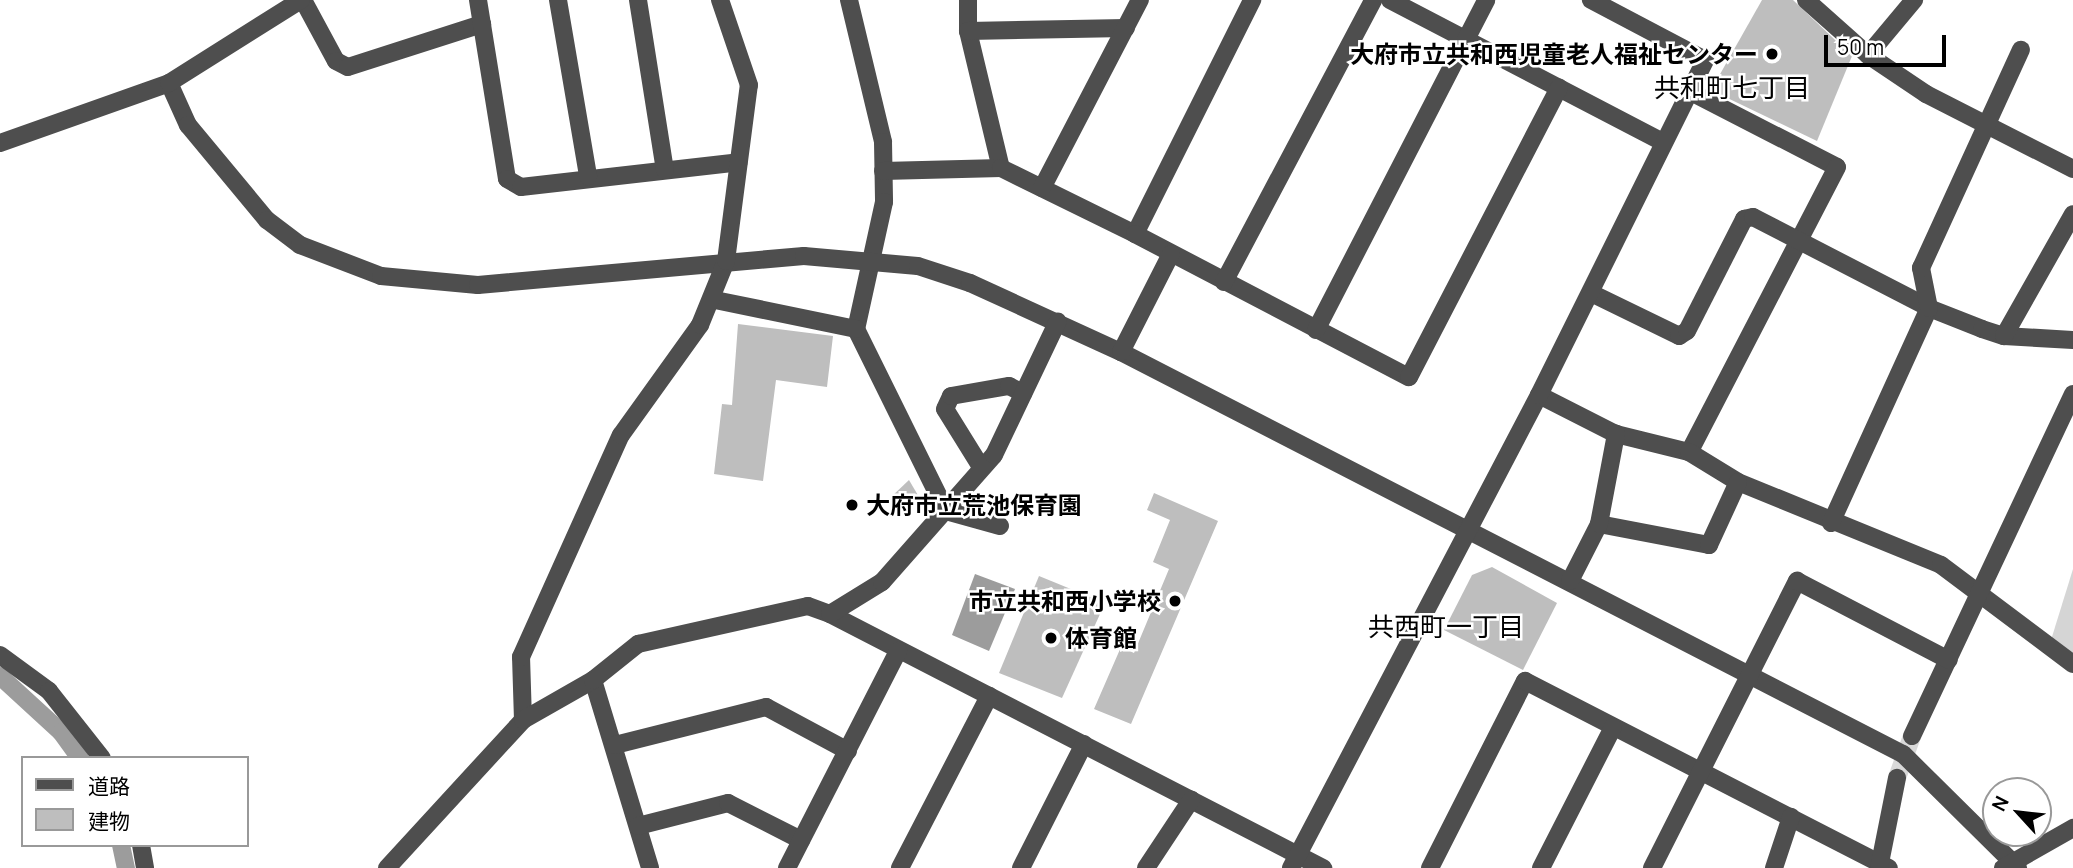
<!DOCTYPE html>
<meta charset="utf-8">
<style>
body{margin:0}
#map{position:relative;width:2073px;height:868px;overflow:hidden;background:#fff;font-family:Manrope,"Noto Sans JP",sans-serif}
div>[style]{position:absolute}
[style*='--x']{left:calc(var(--x)*1px);top:calc(var(--y)*1px);width:calc(var(--w)*1px);rotate:calc(var(--a)*1deg)}
.green>*{inset:0;background:#d5d5d5}
.water>*{inset:0;background:#9c9c9c}
.canal>*{height:18px;margin:-9px;padding:0 9px;transform-origin:9px;border-radius:9px;background:#9c9c9c}
.building>*{inset:0;background:#bebebe}
.minor-tunnel>*{height:18px;margin-top:-9px;transform-origin:0;background:repeating-linear-gradient(90deg,#d9d9d9 0 18px,transparent 0 27px)}
.minor>*{height:18px;margin:-9px;padding:0 9px;transform-origin:9px;border-radius:9px;background:#4e4e4e}
.dots>*{width:19px;height:19px;translate:-50% -50%;box-sizing:border-box;border:4px solid #fff;border-radius:50%}
span{translate:-50% -50%;white-space:nowrap;text-align:center;line-height:1.15;-webkit-text-stroke:5px #fff;paint-order:stroke}
.poi-label{font-size:24px;color:#000;font-weight:700}
.right{translate:-100% -50%;text-align:right}
.left{translate:0 -50%;text-align:left}
.neighbourhood-label{font-size:26px;color:#000}
.legend{position:absolute;left:21px;top:756px;width:228px;height:91px;box-sizing:border-box;background:#fff;border:2px solid #999;margin:0;padding:9px 12px;list-style:none;font-size:21px;color:#000}
.legend li{display:flex;align-items:center;gap:14px;height:35px}
.legend b{width:35px;border:2px solid #999}
.north{position:absolute;left:1982px;top:777px;width:70px;height:70px;box-sizing:border-box;background:#fff;border:2px solid #999;border-radius:50%;rotate:297deg;font-size:19px;font-weight:700;line-height:28px;text-align:center;color:#000}
.north::after{content:'';display:block;margin:auto;width:24px;height:32px;background:#000;clip-path:polygon(50% 0,100% 100%,50% 72%,0 100%)}
.scale{position:absolute;left:1824px;top:35px;width:122px;height:32px;box-sizing:border-box;border:4px solid #000;border-top:0;padding-left:9px;font-size:21px;line-height:24px;white-space:nowrap;color:#000;-webkit-text-stroke:5px #fff;paint-order:stroke}
</style>
<div id="map">
<div class="green">
<i style="clip-path:polygon(2073px 569px,2073px 654px,2051px 640px)"></i>
</div>
<div class="water">
<i style="clip-path:polygon(975px 574px,1015px 589px,989px 651px,952px 635px)"></i>
</div>
<div class="canal">
<i style="--x:0;--y:676;--w:83;--a:42.6"></i>
<i style="--x:61;--y:732;--w:32;--a:54"></i>
<i style="--x:121;--y:845;--w:24;--a:78"></i>
</div>
<div class="building">
<i style="clip-path:polygon(1762px 0,1793px 0,1852px 56px,1817px 141px,1717px 93px,1715px 83px)"></i>
<i style="clip-path:polygon(738px 324px,833px 336px,827px 387px,776px 380px,763px 481px,714px 474px,722px 404px,732px 405px)"></i>
<i style="clip-path:polygon(909px 480px,919px 497px,905px 512px,890px 498px)"></i>
<i style="clip-path:polygon(1154px 493px,1218px 521px,1131px 724px,1094px 709px,1121px 647px,1134px 653px,1169px 569px,1153px 562px,1170px 520px,1147px 510px)"></i>
<i style="clip-path:polygon(1492px 567px,1557px 603px,1523px 670px,1444px 630px,1472px 575px)"></i>
<i style="clip-path:polygon(1039px 576px,1105px 603px,1062px 698px,999px 673px)"></i>
</div>
<div class="minor-tunnel">
<i style="--x:1897;--y:778;--w:45;--a:-70.3"></i>
</div>
<div class="minor">
<i style="--x:303;--y:0;--w:69;--a:61.6"></i>
<i style="--x:336;--y:61;--w:13;--a:27"></i>
<i style="--x:348;--y:67;--w:141;--a:-17.8"></i>
<i style="--x:478;--y:0;--w:181;--a:80.8"></i>
<i style="--x:507;--y:179;--w:16;--a:30"></i>
<i style="--x:521;--y:187;--w:219;--a:-6.5"></i>
<i style="--x:558;--y:0;--w:179;--a:80.3"></i>
<i style="--x:638;--y:0;--w:172;--a:81"></i>
<i style="--x:849;--y:0;--w:146;--a:76.5"></i>
<i style="--x:883;--y:142;--w:60;--a:89"></i>
<i style="--x:884;--y:202;--w:130;--a:102.4"></i>
<i style="--x:856;--y:329;--w:203;--a:63.7"></i>
<i style="--x:946;--y:511;--w:56;--a:15.5"></i>
<i style="--x:968;--y:0;--w:31;--a:90"></i>
<i style="--x:968;--y:31;--w:141;--a:76.5"></i>
<i style="--x:1390;--y:0;--w:308;--a:27.5"></i>
<i style="--x:1806;--y:0;--w:83;--a:41.6"></i>
<i style="--x:1868;--y:55;--w:70;--a:33.9"></i>
<i style="--x:1926;--y:94;--w:165;--a:27"></i>
<i style="--x:968;--y:31;--w:158;--a:-1.1"></i>
<i style="--x:1868;--y:55;--w:72;--a:-50.1"></i>
<i style="--x:169;--y:83;--w:46;--a:65.7"></i>
<i style="--x:188;--y:125;--w:124;--a:50.3"></i>
<i style="--x:267;--y:220;--w:41;--a:37.1"></i>
<i style="--x:300;--y:245;--w:87;--a:20.9"></i>
<i style="--x:381;--y:276;--w:97;--a:5.3"></i>
<i style="--x:478;--y:285;--w:327;--a:-5.1"></i>
<i style="--x:804;--y:256;--w:114;--a:5"></i>
<i style="--x:918;--y:266;--w:55;--a:18.1"></i>
<i style="--x:970;--y:283;--w:166;--a:24.6"></i>
<i style="--x:1121;--y:352;--w:879;--a:27.21"></i>
<i style="--x:1903;--y:754;--w:162;--a:44.7"></i>
<i style="--x:1689;--y:91;--w:166;--a:27.2"></i>
<i style="--x:1837;--y:167;--w:321;--a:117.4"></i>
<i style="--x:0;--y:143;--w:179;--a:-19.5"></i>
<i style="--x:169;--y:83;--w:156;--a:-32.2"></i>
<i style="--x:883;--y:171;--w:118;--a:-1.5"></i>
<i style="--x:1001;--y:168;--w:149;--a:26.2"></i>
<i style="--x:1135;--y:234;--w:262;--a:-63.4"></i>
<i style="--x:1042;--y:188;--w:212;--a:-62.5"></i>
<i style="--x:1135;--y:234;--w:309;--a:27.6"></i>
<i style="--x:1409;--y:377;--w:326;--a:-62.6"></i>
<i style="--x:1224;--y:282;--w:319;--a:-62.1"></i>
<i style="--x:1591;--y:293;--w:98;--a:26"></i>
<i style="--x:1679;--y:336;--w:9;--a:-32"></i>
<i style="--x:1687;--y:331;--w:126;--a:-63"></i>
<i style="--x:1744;--y:219;--w:9;--a:-13"></i>
<i style="--x:1753;--y:217;--w:198;--a:27.3"></i>
<i style="--x:1929;--y:308;--w:57;--a:21.6"></i>
<i style="--x:1982;--y:329;--w:23;--a:18"></i>
<i style="--x:2004;--y:336;--w:69;--a:3.3"></i>
<i style="--x:715;--y:300;--w:144;--a:11.6"></i>
<i style="--x:1316;--y:330;--w:371;--a:-62.7"></i>
<i style="--x:2004;--y:336;--w:140;--a:-60.5"></i>
<i style="--x:1121;--y:352;--w:110;--a:-63"></i>
<i style="--x:1539;--y:395;--w:86;--a:26.9"></i>
<i style="--x:1616;--y:434;--w:75;--a:13.9"></i>
<i style="--x:1689;--y:452;--w:57;--a:31.5"></i>
<i style="--x:1738;--y:482;--w:219;--a:22.2"></i>
<i style="--x:1941;--y:565;--w:165;--a:36.9"></i>
<i style="--x:981;--y:467;--w:68;--a:-121.8"></i>
<i style="--x:945;--y:409;--w:14;--a:-65"></i>
<i style="--x:951;--y:396;--w:59;--a:-9.8"></i>
<i style="--x:1009;--y:386;--w:16;--a:27"></i>
<i style="--x:1831;--y:523;--w:236;--a:-65.5"></i>
<i style="--x:1929;--y:308;--w:41;--a:-101.3"></i>
<i style="--x:1921;--y:268;--w:240;--a:-65.4"></i>
<i style="--x:1599;--y:524;--w:112;--a:10.8"></i>
<i style="--x:1709;--y:545;--w:69;--a:-65.3"></i>
<i style="--x:1570;--y:581;--w:64;--a:-63"></i>
<i style="--x:1599;--y:524;--w:92;--a:-79.3"></i>
<i style="--x:830;--y:614;--w:555;--a:27.26"></i>
<i style="--x:0;--y:655;--w:61;--a:36.3"></i>
<i style="--x:49;--y:691;--w:85;--a:51.7"></i>
<i style="--x:593;--y:680;--w:196;--a:73.1"></i>
<i style="--x:523;--y:720;--w:63;--a:-91.8"></i>
<i style="--x:521;--y:657;--w:243;--a:-65.8"></i>
<i style="--x:621;--y:435;--w:135;--a:-54.3"></i>
<i style="--x:700;--y:325;--w:69;--a:-67.9"></i>
<i style="--x:726;--y:261;--w:177;--a:-82.6"></i>
<i style="--x:749;--y:85;--w:90;--a:-108.8"></i>
<i style="--x:1912;--y:736;--w:378;--a:-64.8"></i>
<i style="--x:615;--y:745;--w:156;--a:-14.1"></i>
<i style="--x:766;--y:707;--w:93;--a:28.2"></i>
<i style="--x:638;--y:826;--w:93;--a:-14.3"></i>
<i style="--x:728;--y:803;--w:82;--a:26.9"></i>
<i style="--x:141;--y:845;--w:23;--a:80"></i>
<i style="--x:387;--y:868;--w:201;--a:-47.4"></i>
<i style="--x:523;--y:720;--w:81;--a:-29.7"></i>
<i style="--x:593;--y:680;--w:58;--a:-38.7"></i>
<i style="--x:638;--y:644;--w:174;--a:-12.6"></i>
<i style="--x:808;--y:606;--w:23;--a:20"></i>
<i style="--x:830;--y:614;--w:61;--a:-31.6"></i>
<i style="--x:882;--y:582;--w:169;--a:-48.6"></i>
<i style="--x:994;--y:455;--w:148;--a:-64.5"></i>
<i style="--x:787;--y:868;--w:244;--a:-62.9"></i>
<i style="--x:900;--y:868;--w:194;--a:-62.6"></i>
<i style="--x:1021;--y:868;--w:139;--a:-63.1"></i>
<i style="--x:1146;--y:868;--w:82;--a:-56.5"></i>
<i style="--x:1291;--y:868;--w:534;--a:-62.33"></i>
<i style="--x:1539;--y:395;--w:374;--a:-63.6"></i>
<i style="--x:1705;--y:60;--w:129;--a:-152.2"></i>
<i style="--x:1430;--y:868;--w:210;--a:-63.1"></i>
<i style="--x:1525;--y:681;--w:409;--a:27.2"></i>
<i style="--x:1541;--y:868;--w:158;--a:-62.9"></i>
<i style="--x:1652;--y:868;--w:322;--a:-63.2"></i>
<i style="--x:1797;--y:581;--w:171;--a:27.5"></i>
<i style="--x:1774;--y:868;--w:54;--a:-71.6"></i>
<i style="--x:1879;--y:868;--w:92;--a:-78.7"></i>
<i style="--x:2003;--y:868;--w:81;--a:-29.7"></i>
</div>
<div class="dots">
<i style="left:1772px;top:54px;background:#000"></i>
<i style="left:852px;top:505px;background:#000"></i>
<i style="left:1175px;top:601px;background:#000"></i>
<i style="left:1051px;top:638px;background:#000"></i>
</div>
<div class="poi-label">
<span class="right" style="left:1758px;top:54px">大府市立共和西児童老人福祉センター</span>
<span class="left" style="left:866px;top:505px">大府市立荒池保育園</span>
<span class="right" style="left:1161px;top:601px">市立共和西小学校</span>
<span class="left" style="left:1065px;top:638px">体育館</span>
</div>
<div class="neighbourhood-label">
<span style="left:1732px;top:88px">共和町七丁目</span>
<span style="left:1446px;top:627px">共西町一丁目</span>
</div>
<ul class="legend">
<li><b style="height:9px;background:#4e4e4e"></b>道路</li>
<li><b style="height:19px;background:#bebebe"></b>建物</li>
</ul>
<div class="north">N</div>
<div class="scale">50 m</div>
</div>
